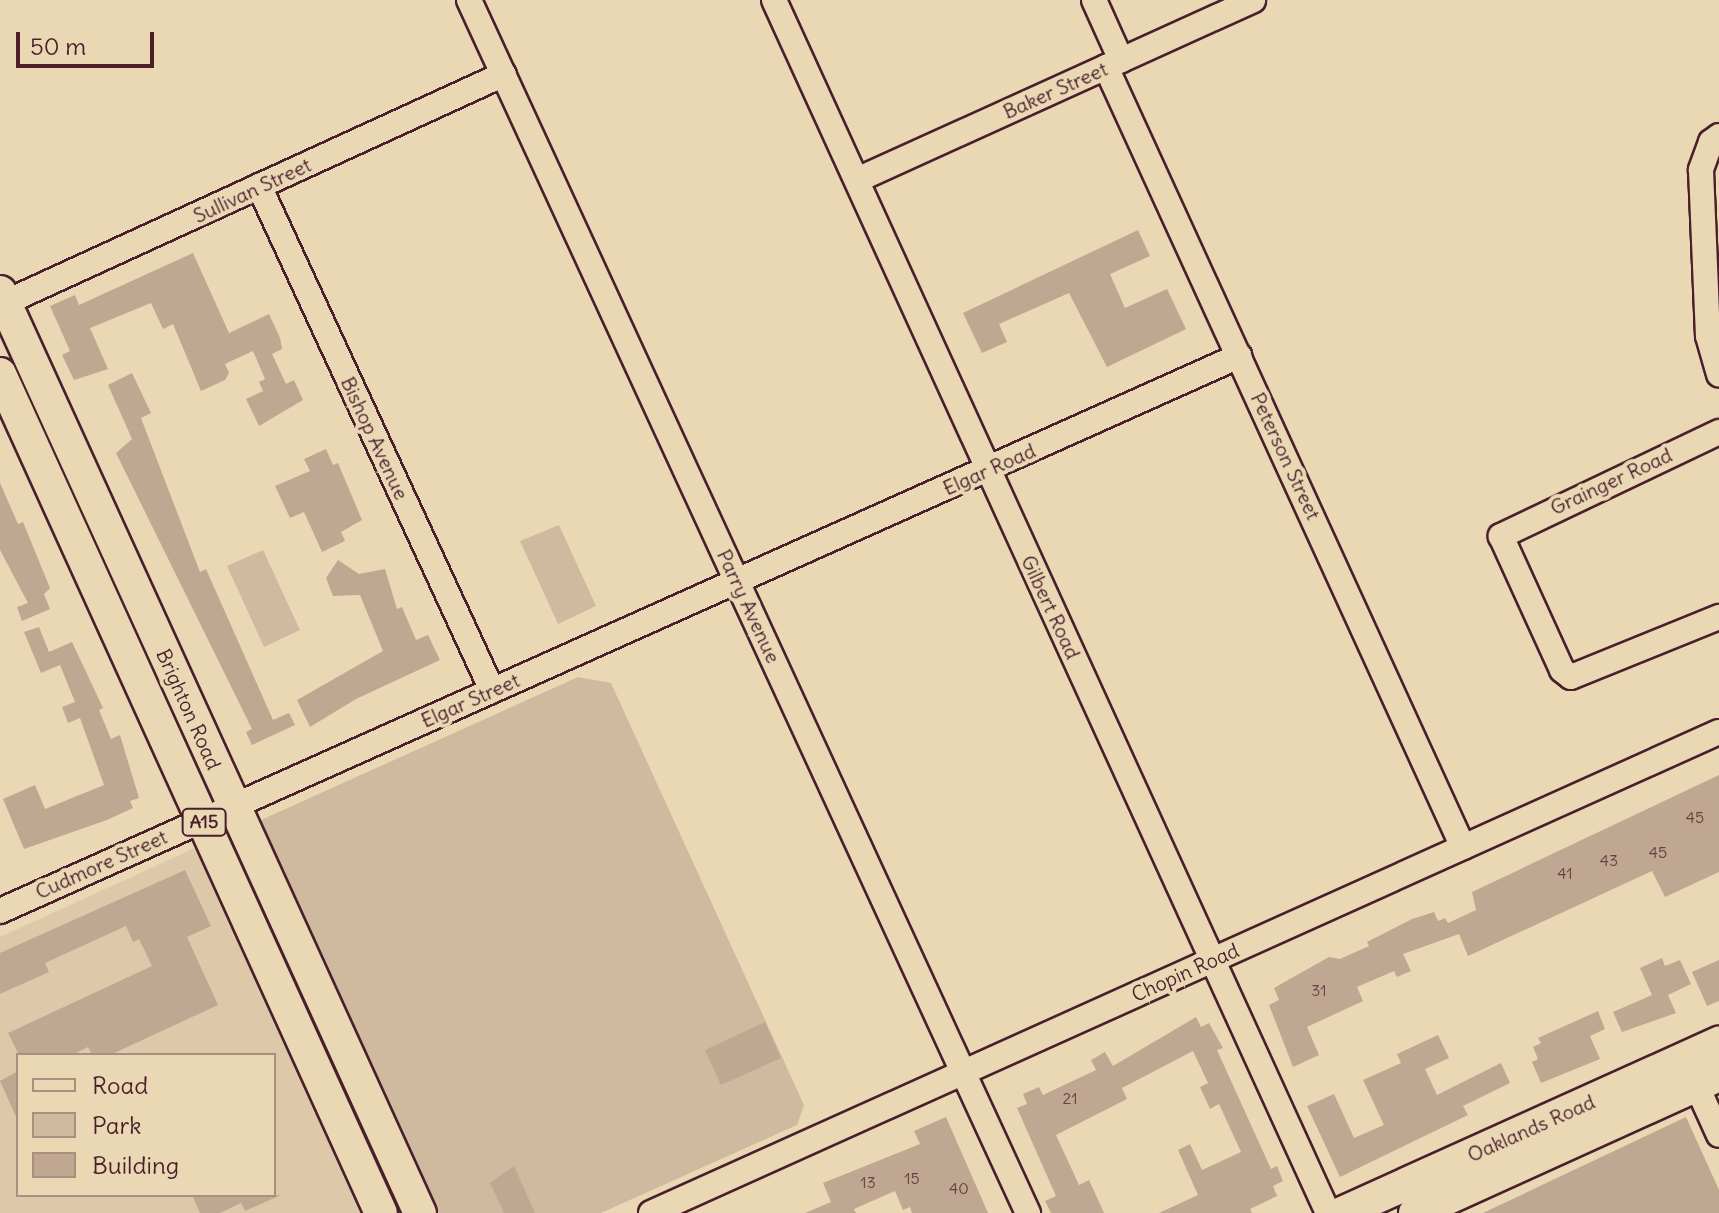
<!DOCTYPE html>
<style>
body{margin:0}
#map{position:relative;width:1719px;height:1213px;overflow:hidden;background:#ead8b5;font-family:Delius,sans-serif}
div>[style]{position:absolute}
[style*='--x']{left:calc(var(--x)*1px);top:calc(var(--y)*1px);width:calc(var(--w)*1px);rotate:calc(var(--a)*1deg)}
.built>*{inset:0;background:#ddc9aa}
.green>*{inset:0;background:#cfba9f}
.building>*{inset:0;background:#c0a791}
.roads{filter:drop-shadow(2px 0 #4a1f2b) drop-shadow(-2px 0 #4a1f2b) drop-shadow(0 2px #4a1f2b) drop-shadow(0 -2px #4a1f2b)}
.minor>*{height:24px;margin:-12px;padding:0 12px;transform-origin:12px;border-radius:12px;background:#ead8b5}
.major>*{height:32px;margin:-16px;padding:0 16px;transform-origin:16px;border-radius:16px;background:#ead8b5}
span{translate:-50% -50%;white-space:nowrap;text-align:center;line-height:1.15;-webkit-text-stroke:8px #ead8b5;paint-order:stroke}
.number-label{font-size:16px;color:#684144}
.number-label span{-webkit-text-stroke-width:0}
.shield-label span{padding:2px 6px;background:#ead8b5;border:2px solid;border-radius:6px;-webkit-text-stroke-width:0}
.shield-label{font-size:18px;color:#4a1f2b;font-weight:700}
.street-label{font-size:20px;color:#4a1f2b}
.legend{position:absolute;left:16px;top:1053px;width:260px;height:144px;box-sizing:border-box;background:#ead8b5;border:2px solid #aa8e7e;margin:0;padding:10px 14px;list-style:none;font-size:24px;color:#4a1f2b}
.legend li{display:flex;align-items:center;gap:16px;height:40px}
.legend b{width:40px;border:2px solid #aa8e7e}
.scale{position:absolute;left:16px;top:32px;width:138px;height:36px;box-sizing:border-box;border:4px solid #4a1f2b;border-top:0;padding-left:10px;font-size:24px;line-height:28px;white-space:nowrap;color:#4a1f2b;-webkit-text-stroke:6px #ead8b5;paint-order:stroke}
</style>
<div id="map">
<div class="built">
<i style="clip-path:polygon(evenodd,199px 846px,367px 1213px,0 1213px,0 937px,199px 846px,18px 1055px,274px 1055px,274px 1195px,18px 1195px,18px 1055px)"></i>
</div>
<div class="green">
<i style="clip-path:polygon(559px 525px,596px 606px,558px 624px,520px 541px)"></i>
<i style="clip-path:polygon(263px 550px,300px 630px,264px 647px,227px 566px)"></i>
<i style="clip-path:polygon(578px 677px,611px 683px,804px 1105px,797px 1125px,601px 1213px,439px 1213px,261px 820px)"></i>
</div>
<div class="building">
<i style="clip-path:polygon(1138px 230px,1150px 256px,1110px 274px,1125px 308px,1167px 289px,1186px 329px,1107px 367px,1069px 293px,999px 324px,1007px 342px,982px 353px,963px 313px)"></i>
<i style="clip-path:polygon(193px 253px,229px 333px,269px 314px,280px 338px,282px 349px,272px 354px,286px 384px,294px 380px,303px 400px,259px 426px,246px 399px,263px 391px,259px 382px,265px 379px,253px 351px,225px 364px,229px 373px,225px 380px,201px 391px,173px 324px,163px 329px,151px 303px,90px 328px,108px 369px,74px 380px,62px 355px,70px 351px,50px 306px,75px 295px,79px 305px)"></i>
<i style="clip-path:polygon(132px 373px,151px 413px,141px 418px,200px 572px,206px 569px,273px 720px,289px 713px,295px 725px,252px 745px,246px 732px,252px 729px,116px 453px,132px 439px,108px 385px)"></i>
<i style="clip-path:polygon(326px 449px,333px 465px,338px 463px,362px 520px,341px 532px,345px 541px,322px 552px,304px 512px,290px 518px,275px 486px,310px 471px,304px 459px)"></i>
<i style="clip-path:polygon(0 483px,18px 524px,23px 522px,50px 588px,44px 594px,50px 609px,22px 621px,17px 607px,28px 603px,0 550px)"></i>
<i style="clip-path:polygon(338px 560px,359px 574px,385px 569px,397px 609px,402px 607px,416px 640px,428px 635px,440px 660px,356px 699px,310px 727px,297px 700px,383px 651px,360px 595px,333px 596px,326px 578px)"></i>
<i style="clip-path:polygon(39px 627px,49px 652px,72px 642px,103px 708px,99px 710px,111px 739px,120px 735px,139px 798px,130px 801px,133px 808px,107px 820px,24px 849px,3px 799px,35px 785px,45px 809px,104px 785px,80px 718px,68px 723px,62px 707px,75px 702px,60px 665px,41px 673px,24px 632px)"></i>
<i style="clip-path:polygon(1719px 775px,1719px 872px,1665px 897px,1652px 871px,1468px 956px,1459px 934px,1403px 954px,1411px 971px,1397px 977px,1394px 971px,1357px 987px,1363px 1001px,1307px 1027px,1319px 1055px,1293px 1067px,1269px 1005px,1279px 1000px,1274px 988px,1329px 957px,1340px 959px,1369px 946px,1367px 942px,1412px 919px,1434px 912px,1438px 921px,1445px 918px,1448px 923px,1476px 910px,1472px 892px)"></i>
<i style="clip-path:polygon(185px 870px,211px 926px,187px 937px,218px 1005px,110px 1055px,92px 1055px,88px 1047px,72px 1055px,19px 1055px,8px 1033px,152px 966px,139px 939px,133px 942px,126px 926px,45px 963px,49px 972px,0 994px,0 953px)"></i>
<i style="clip-path:polygon(1662px 958px,1665px 966px,1680px 960px,1691px 984px,1668px 995px,1676px 1013px,1622px 1032px,1613px 1012px,1652px 995px,1640px 968px)"></i>
<i style="clip-path:polygon(1719px 960px,1719px 1001px,1707px 1006px,1692px 972px)"></i>
<i style="clip-path:polygon(1598px 1011px,1605px 1029px,1590px 1036px,1600px 1059px,1541px 1083px,1532px 1062px,1538px 1059px,1533px 1047px,1541px 1043px,1538px 1038px)"></i>
<i style="clip-path:polygon(1196px 1017px,1201px 1027px,1209px 1023px,1223px 1048px,1217px 1050px,1271px 1169px,1277px 1166px,1283px 1181px,1273px 1186px,1277px 1196px,1250px 1209px,1252px 1213px,1159px 1213px,1198px 1195px,1178px 1150px,1190px 1144px,1202px 1170px,1241px 1152px,1219px 1104px,1210px 1109px,1200px 1087px,1208px 1083px,1193px 1051px,1122px 1088px,1127px 1099px,1056px 1135px,1079px 1185px,1089px 1180px,1104px 1213px,1051px 1213px,1045px 1201px,1056px 1196px,1017px 1108px,1027px 1104px,1023px 1094px,1039px 1087px,1043px 1095px,1096px 1070px,1091px 1060px,1105px 1052px,1113px 1066px)"></i>
<i style="clip-path:polygon(765px 1022px,781px 1058px,721px 1085px,705px 1050px)"></i>
<i style="clip-path:polygon(1438px 1035px,1449px 1058px,1425px 1069px,1437px 1095px,1501px 1063px,1510px 1083px,1463px 1106px,1468px 1115px,1340px 1177px,1307px 1106px,1334px 1094px,1354px 1138px,1384px 1125px,1363px 1080px,1401px 1063px,1397px 1054px)"></i>
<i style="clip-path:polygon(18px 1071px,18px 1121px,0 1081px)"></i>
<i style="clip-path:polygon(946px 1117px,988px 1213px,912px 1213px,910px 1207px,903px 1210px,895px 1191px,854px 1209px,856px 1213px,805px 1213px,831px 1202px,823px 1183px,920px 1144px,914px 1131px)"></i>
<i style="clip-path:polygon(1686px 1117px,1719px 1190px,1719px 1213px,1483px 1213px)"></i>
<i style="clip-path:polygon(514px 1166px,535px 1213px,504px 1213px,490px 1183px)"></i>
<i style="clip-path:polygon(192px 1195px,281px 1195px,245px 1211px,241px 1203px,220px 1213px,200px 1213px)"></i>
</div>
<div class="roads">
<div class="minor">
<i style="--x:469;--y:0;--w:1336;--a:65.26"></i>
<i style="--x:774;--y:0;--w:1334;--a:65.45"></i>
<i style="--x:1094;--y:0;--w:66;--a:65.8"></i>
<i style="--x:1106;--y:67;--w:858;--a:65.41"></i>
<i style="--x:1719;--y:136;--w:10;--a:143"></i>
<i style="--x:1711;--y:142;--w:30;--a:110"></i>
<i style="--x:1701;--y:170;--w:166;--a:87.6"></i>
<i style="--x:1708;--y:336;--w:40;--a:74"></i>
<i style="--x:857;--y:180;--w:435;--a:-24.4"></i>
<i style="--x:259;--y:186;--w:555;--a:65.19"></i>
<i style="--x:0;--y:305;--w:554;--a:-24.62"></i>
<i style="--x:1719;--y:432;--w:242;--a:154.5"></i>
<i style="--x:1501;--y:536;--w:147;--a:65.5"></i>
<i style="--x:1562;--y:670;--w:11;--a:38"></i>
<i style="--x:1571;--y:677;--w:160;--a:-22.1"></i>
<i style="--x:0;--y:911;--w:1358;--a:-24.13"></i>
<i style="--x:1690;--y:1071;--w:70;--a:65.6"></i>
<i style="--x:651;--y:1213;--w:1171;--a:-24.25"></i>
</div>
<div class="major">
<i style="--x:0;--y:292;--w:1012;--a:65.49"></i>
<i style="--x:0;--y:374;--w:921;--a:65.58"></i>
<i style="--x:1342;--y:1213;--w:414;--a:-24.3"></i>
<i style="--x:1415;--y:1213;--w:334;--a:-24.4"></i>
</div>
</div>
<div class="number-label">
<span style="left:1695px;top:817px">45</span>
<span style="left:1658px;top:852px">45</span>
<span style="left:1609px;top:860px">43</span>
<span style="left:1565px;top:873px">41</span>
<span style="left:1319px;top:990px">31</span>
<span style="left:1070px;top:1098px">21</span>
<span style="left:912px;top:1178px">15</span>
<span style="left:868px;top:1182px">13</span>
<span style="left:959px;top:1188px">40</span>
</div>
<div class="shield-label">
<span style="left:204px;top:822px">A15</span>
</div>
<div class="street-label">
<span style="left:1055px;top:90px;rotate:-24deg">Baker Street</span>
<span style="left:252px;top:190px;rotate:-25deg">Sullivan Street</span>
<span style="left:375px;top:438px;rotate:65deg">Bishop Avenue</span>
<span style="left:1286px;top:456px;rotate:65deg">Peterson Street</span>
<span style="left:989px;top:469px;rotate:-24deg">Elgar Road</span>
<span style="left:1611px;top:481px;rotate:-25deg">Grainger Road</span>
<span style="left:749px;top:606px;rotate:65deg">Parry Avenue</span>
<span style="left:1051px;top:607px;rotate:65deg">Gilbert Road</span>
<span style="left:470px;top:700px;rotate:-24deg">Elgar Street</span>
<span style="left:189px;top:709px;rotate:66deg">Brighton Road</span>
<span style="left:101px;top:864px;rotate:-24deg">Cudmore Street</span>
<span style="left:1185px;top:972px;rotate:-24deg">Chopin Road</span>
<span style="left:1531px;top:1128px;rotate:-24deg">Oaklands Road</span>
</div>
<ul class="legend">
<li><b style="height:10px;background:#ead8b5"></b>Road</li>
<li><b style="height:22px;background:#cfba9f"></b>Park</li>
<li><b style="height:22px;background:#c0a791"></b>Building</li>
</ul>
<div class="scale">50 m</div>
</div>
